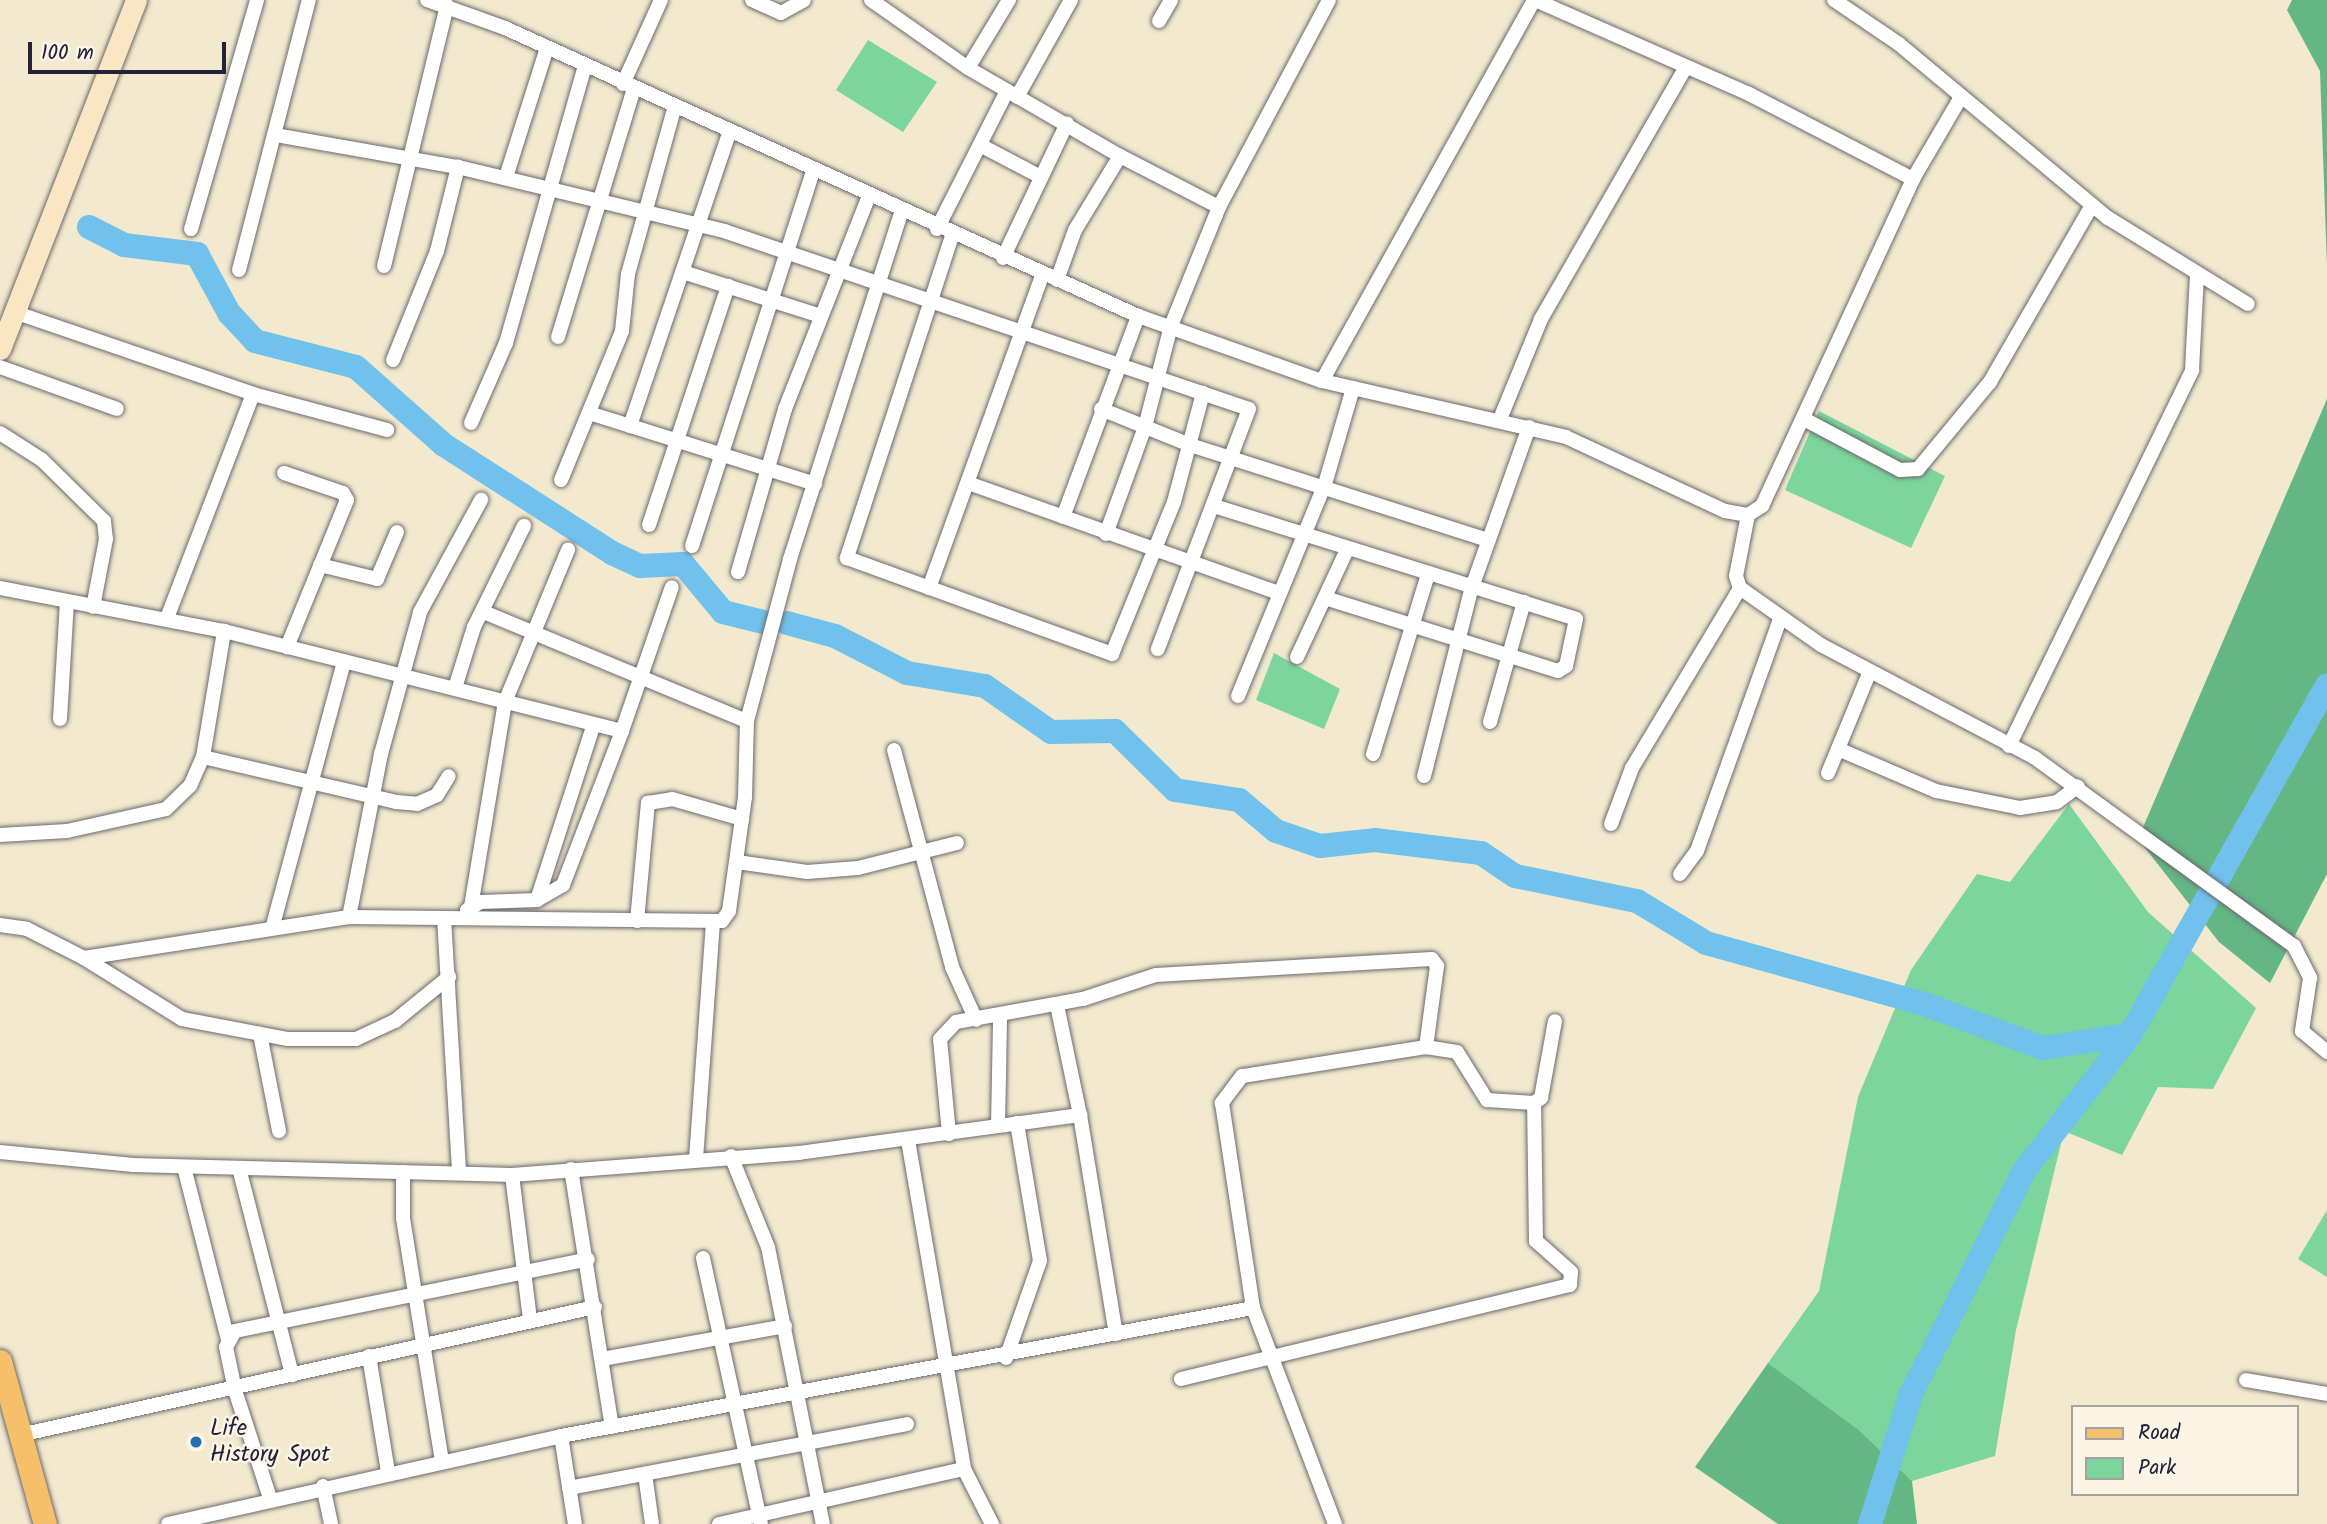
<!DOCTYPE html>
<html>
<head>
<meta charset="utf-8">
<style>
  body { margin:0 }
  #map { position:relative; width:2327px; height:1524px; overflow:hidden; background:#f2e9ce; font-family:Kalam,sans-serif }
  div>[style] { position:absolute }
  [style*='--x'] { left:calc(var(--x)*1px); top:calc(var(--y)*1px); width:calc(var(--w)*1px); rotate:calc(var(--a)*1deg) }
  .green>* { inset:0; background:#7bd59c }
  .forest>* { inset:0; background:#64b684 }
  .river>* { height:24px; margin:-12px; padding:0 12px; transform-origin:12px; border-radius:12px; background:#70c1eb }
  .roads { filter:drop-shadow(0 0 2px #6b686e) drop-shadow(0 0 2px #6b686e) }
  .street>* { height:14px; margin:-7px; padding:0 7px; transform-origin:7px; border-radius:7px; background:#fff }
  .secondary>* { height:21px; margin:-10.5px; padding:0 10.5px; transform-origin:10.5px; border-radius:10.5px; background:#fbe6c4 }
  .primary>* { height:23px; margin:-11.5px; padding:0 11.5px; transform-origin:11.5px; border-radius:11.5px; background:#f6c06b }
  .dots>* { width:19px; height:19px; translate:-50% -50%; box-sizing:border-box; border:4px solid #fcf5e5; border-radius:50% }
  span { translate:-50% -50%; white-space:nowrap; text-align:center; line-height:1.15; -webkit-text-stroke:5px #fcf5e5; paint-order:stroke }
  .poi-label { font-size:23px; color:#22223b }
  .left { translate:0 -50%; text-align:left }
  .legend { position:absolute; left:2071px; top:1405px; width:228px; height:91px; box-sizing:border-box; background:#fcf5e5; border:2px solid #a5a1a1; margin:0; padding:9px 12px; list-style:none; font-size:21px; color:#22223b }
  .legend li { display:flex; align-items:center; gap:14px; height:35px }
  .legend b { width:35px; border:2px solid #a5a1a1 }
  .scale { position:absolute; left:28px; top:42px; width:198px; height:32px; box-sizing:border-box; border:4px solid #22223b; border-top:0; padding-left:9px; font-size:21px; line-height:24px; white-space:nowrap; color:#22223b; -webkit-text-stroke:5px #fcf5e5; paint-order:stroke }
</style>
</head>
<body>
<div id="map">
  <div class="green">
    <div style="clip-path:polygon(868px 40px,937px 82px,903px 132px,836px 90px)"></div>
    <div style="clip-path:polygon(1819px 411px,1945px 476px,1911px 548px,1785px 490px)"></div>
    <div style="clip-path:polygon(1274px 653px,1340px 689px,1324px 729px,1256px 700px)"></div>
    <div style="clip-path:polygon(2069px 804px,2148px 912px,2256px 1008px,2213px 1089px,2158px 1087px,2122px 1155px,2064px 1131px,2016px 1330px,1995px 1456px,1912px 1481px,1859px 1430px,1768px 1363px,1819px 1291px,1858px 1097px,1911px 970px,1977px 874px,2010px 882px)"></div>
    <div style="clip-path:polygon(2327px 1210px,2327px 1277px,2298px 1259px)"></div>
  </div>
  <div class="forest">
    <div style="clip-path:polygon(2292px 0,2327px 0,2327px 267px,2320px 71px,2287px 10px)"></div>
    <div style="clip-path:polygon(2327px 399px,2327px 874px,2270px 983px,2219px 942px,2138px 839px)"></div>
    <div style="clip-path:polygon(1768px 1363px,1859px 1430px,1912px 1481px,1917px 1524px,1778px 1524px,1695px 1467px)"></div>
  </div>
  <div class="river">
    <div style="--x:89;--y:227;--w:39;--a:27"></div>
    <div style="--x:124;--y:245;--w:74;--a:7"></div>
    <div style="--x:197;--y:254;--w:67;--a:61.5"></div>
    <div style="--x:229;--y:313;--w:38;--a:47"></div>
    <div style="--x:255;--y:341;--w:104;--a:14.4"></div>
    <div style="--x:356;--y:367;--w:118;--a:41.6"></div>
    <div style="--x:444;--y:445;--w:200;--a:32.7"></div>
    <div style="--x:612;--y:553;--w:31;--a:25"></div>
    <div style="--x:640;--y:566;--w:43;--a:-2.7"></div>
    <div style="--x:683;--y:564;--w:62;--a:50.2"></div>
    <div style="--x:723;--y:612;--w:45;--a:14"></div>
    <div style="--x:787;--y:623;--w:50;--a:15.2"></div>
    <div style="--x:835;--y:636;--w:81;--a:27.2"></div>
    <div style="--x:907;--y:673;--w:79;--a:9.5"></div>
    <div style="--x:985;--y:686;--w:80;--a:34.9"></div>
    <div style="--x:1051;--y:732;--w:64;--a:-0.9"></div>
    <div style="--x:1115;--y:731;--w:84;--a:44.5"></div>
    <div style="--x:1175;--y:790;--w:65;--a:8.9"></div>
    <div style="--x:1239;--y:800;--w:48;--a:40"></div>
    <div style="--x:1276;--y:831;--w:46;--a:18.8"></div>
    <div style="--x:1320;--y:846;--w:55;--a:-6.2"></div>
    <div style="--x:1375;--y:840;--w:107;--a:7"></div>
    <div style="--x:1481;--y:853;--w:41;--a:34.1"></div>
    <div style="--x:1515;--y:876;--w:125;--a:11.6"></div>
    <div style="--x:1637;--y:901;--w:81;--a:31.3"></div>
    <div style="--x:1706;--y:943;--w:226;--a:15.6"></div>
    <div style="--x:1924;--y:1004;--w:127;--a:20.3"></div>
    <div style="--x:2043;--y:1048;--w:88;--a:-8.5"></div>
    <div style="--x:1870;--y:1524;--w:136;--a:-72.5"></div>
    <div style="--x:1911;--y:1394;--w:250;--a:-63.1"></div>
    <div style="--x:2024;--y:1171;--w:172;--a:-52.1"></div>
    <div style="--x:2130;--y:1035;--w:401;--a:-60.6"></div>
  </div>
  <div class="roads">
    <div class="street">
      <div style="--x:427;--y:0;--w:83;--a:19.7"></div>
      <div style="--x:505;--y:28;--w:695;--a:24.46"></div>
      <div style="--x:1138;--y:316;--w:195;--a:19.5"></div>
      <div style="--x:1322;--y:381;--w:250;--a:12.9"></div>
      <div style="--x:1566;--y:437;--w:175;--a:25"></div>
      <div style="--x:1725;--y:511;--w:23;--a:10"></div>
      <div style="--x:1748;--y:515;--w:17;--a:-33"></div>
      <div style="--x:1762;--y:506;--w:360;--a:-65.2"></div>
      <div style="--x:1913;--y:179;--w:95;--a:-59.7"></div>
      <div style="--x:752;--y:0;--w:32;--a:24"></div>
      <div style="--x:781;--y:13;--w:26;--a:-29"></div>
      <div style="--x:871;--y:0;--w:118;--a:35"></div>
      <div style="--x:1009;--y:0;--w:79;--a:121.1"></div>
      <div style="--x:968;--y:68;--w:176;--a:30.1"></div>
      <div style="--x:1120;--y:156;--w:87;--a:121.3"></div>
      <div style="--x:1075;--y:230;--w:53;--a:109.8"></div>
      <div style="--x:1535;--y:0;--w:234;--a:23.7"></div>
      <div style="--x:1749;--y:94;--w:185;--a:27.4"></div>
      <div style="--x:1834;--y:0;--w:78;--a:34.1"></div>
      <div style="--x:1899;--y:44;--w:272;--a:39.8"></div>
      <div style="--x:2108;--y:218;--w:164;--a:31.6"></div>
      <div style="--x:1159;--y:21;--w:24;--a:-60"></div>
      <div style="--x:623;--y:84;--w:92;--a:-65.7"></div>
      <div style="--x:1017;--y:97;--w:111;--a:-60.9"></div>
      <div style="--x:276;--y:135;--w:185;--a:10"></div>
      <div style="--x:458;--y:167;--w:274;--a:13.5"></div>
      <div style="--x:724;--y:231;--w:554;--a:18.73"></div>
      <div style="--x:1249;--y:409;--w:257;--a:110.8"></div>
      <div style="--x:980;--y:145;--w:69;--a:27.7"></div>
      <div style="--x:1120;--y:156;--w:111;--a:27.3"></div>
      <div style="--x:1219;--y:207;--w:234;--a:-62"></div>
      <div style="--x:506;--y:177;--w:135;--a:-72.4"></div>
      <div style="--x:191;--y:229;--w:238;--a:-73.9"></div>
      <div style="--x:937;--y:229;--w:155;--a:-63.1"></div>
      <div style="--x:952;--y:236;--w:339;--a:108.1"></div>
      <div style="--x:847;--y:558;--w:282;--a:19.9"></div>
      <div style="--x:1112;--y:654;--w:164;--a:-67.8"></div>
      <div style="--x:1174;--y:502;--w:113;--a:-75.1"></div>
      <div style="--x:1003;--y:258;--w:149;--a:-64.6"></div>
      <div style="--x:384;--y:266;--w:268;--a:-76.4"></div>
      <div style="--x:239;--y:270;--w:279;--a:-75.5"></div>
      <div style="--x:686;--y:273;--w:139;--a:17.7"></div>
      <div style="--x:14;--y:312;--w:253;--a:18.9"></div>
      <div style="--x:253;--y:394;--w:139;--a:15"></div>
      <div style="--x:558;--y:337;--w:259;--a:-73"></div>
      <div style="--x:393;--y:360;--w:118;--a:-68"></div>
      <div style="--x:437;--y:251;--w:87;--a:-76"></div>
      <div style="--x:0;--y:367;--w:124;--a:19.7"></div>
      <div style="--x:1322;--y:381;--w:436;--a:-60.9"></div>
      <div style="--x:1101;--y:409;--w:96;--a:22"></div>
      <div style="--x:1190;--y:445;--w:313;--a:17.7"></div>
      <div style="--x:589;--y:413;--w:237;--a:17.4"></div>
      <div style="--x:1500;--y:419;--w:108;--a:-67.7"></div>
      <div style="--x:1541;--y:319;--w:287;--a:-60.1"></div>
      <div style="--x:1804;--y:419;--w:109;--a:28"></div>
      <div style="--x:1900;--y:470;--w:18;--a:-3"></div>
      <div style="--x:1918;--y:469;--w:113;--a:-50.4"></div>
      <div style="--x:1990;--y:382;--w:204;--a:-60"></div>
      <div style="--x:471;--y:423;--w:87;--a:-66.4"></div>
      <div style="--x:506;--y:343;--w:288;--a:-74.1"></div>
      <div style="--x:630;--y:426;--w:308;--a:-71.3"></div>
      <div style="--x:0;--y:433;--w:50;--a:32.7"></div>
      <div style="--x:42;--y:460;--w:87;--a:44.5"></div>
      <div style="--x:104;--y:521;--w:18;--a:84"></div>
      <div style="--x:106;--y:539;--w:69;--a:100.8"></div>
      <div style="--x:284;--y:473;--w:62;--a:18.7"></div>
      <div style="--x:343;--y:493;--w:8;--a:60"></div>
      <div style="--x:347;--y:500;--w:159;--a:112.2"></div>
      <div style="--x:561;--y:480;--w:161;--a:-67.7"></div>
      <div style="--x:622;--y:331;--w:57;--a:-84"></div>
      <div style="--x:628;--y:274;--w:171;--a:-74.4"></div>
      <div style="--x:968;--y:483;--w:330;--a:19.5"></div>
      <div style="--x:1214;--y:506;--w:379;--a:17.3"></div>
      <div style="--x:1576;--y:619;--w:48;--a:102"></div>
      <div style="--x:1566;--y:666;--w:9;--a:148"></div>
      <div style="--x:1558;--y:671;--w:244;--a:-162.6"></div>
      <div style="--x:1748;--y:515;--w:62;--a:101.1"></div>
      <div style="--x:1736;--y:576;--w:13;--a:72"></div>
      <div style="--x:1740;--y:588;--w:99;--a:35.1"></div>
      <div style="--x:1821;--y:645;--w:242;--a:27.8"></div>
      <div style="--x:2035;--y:758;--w:320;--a:36"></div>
      <div style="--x:2294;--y:946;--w:36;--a:63"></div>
      <div style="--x:2310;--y:978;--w:54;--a:98.6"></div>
      <div style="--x:2302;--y:1031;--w:33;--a:40"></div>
      <div style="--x:1063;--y:517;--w:215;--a:-69.5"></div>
      <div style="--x:649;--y:525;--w:252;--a:-71.7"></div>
      <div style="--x:1106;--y:534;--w:114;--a:-70"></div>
      <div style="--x:1145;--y:427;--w:104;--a:-75.6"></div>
      <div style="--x:1171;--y:326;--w:128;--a:-68"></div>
      <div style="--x:692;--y:546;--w:393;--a:-72.1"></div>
      <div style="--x:320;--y:565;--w:59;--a:13.8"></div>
      <div style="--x:377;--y:579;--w:51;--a:-66.9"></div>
      <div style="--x:738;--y:572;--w:170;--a:-73.9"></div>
      <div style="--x:785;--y:409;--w:227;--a:-68.5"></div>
      <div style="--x:0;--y:588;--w:228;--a:10.9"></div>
      <div style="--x:224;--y:631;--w:410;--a:14.1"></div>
      <div style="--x:622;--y:731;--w:152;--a:-70.9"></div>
      <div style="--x:929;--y:588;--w:333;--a:-70.1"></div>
      <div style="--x:486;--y:613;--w:282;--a:22.5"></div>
      <div style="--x:167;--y:618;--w:240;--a:-69"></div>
      <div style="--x:1297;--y:657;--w:118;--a:-65"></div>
      <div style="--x:455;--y:688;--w:64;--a:-72.7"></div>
      <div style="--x:474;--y:627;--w:113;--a:-63.7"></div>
      <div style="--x:1238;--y:696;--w:229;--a:-67.7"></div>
      <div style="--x:1325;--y:484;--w:100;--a:-73.7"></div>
      <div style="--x:60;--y:719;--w:117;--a:-86.6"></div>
      <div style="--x:1490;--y:722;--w:125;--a:-74.2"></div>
      <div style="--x:2009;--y:746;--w:418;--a:-64"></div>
      <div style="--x:2192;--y:370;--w:96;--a:-87"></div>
      <div style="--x:1838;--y:749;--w:107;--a:23.2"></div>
      <div style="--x:1936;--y:791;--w:86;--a:11.4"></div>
      <div style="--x:2020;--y:808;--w:37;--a:-9"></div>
      <div style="--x:2057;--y:802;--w:26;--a:-37"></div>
      <div style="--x:894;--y:750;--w:225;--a:75"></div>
      <div style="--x:952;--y:967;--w:58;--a:65.6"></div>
      <div style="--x:1373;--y:754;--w:185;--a:-73"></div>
      <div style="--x:203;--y:757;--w:198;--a:13.1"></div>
      <div style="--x:396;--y:802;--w:21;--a:5"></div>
      <div style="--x:417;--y:804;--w:22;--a:-24"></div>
      <div style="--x:437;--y:795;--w:22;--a:-58"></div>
      <div style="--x:1828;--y:773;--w:110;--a:-67.6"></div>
      <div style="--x:1424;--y:776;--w:192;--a:-75.8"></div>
      <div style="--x:1471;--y:590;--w:173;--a:-70.4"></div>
      <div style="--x:1611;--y:824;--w:60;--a:-69.4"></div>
      <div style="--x:1632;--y:768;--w:210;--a:-59"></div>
      <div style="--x:0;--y:835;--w:67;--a:-3.4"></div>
      <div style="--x:67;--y:831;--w:101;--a:-12.5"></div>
      <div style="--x:166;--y:809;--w:33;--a:-44"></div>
      <div style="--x:190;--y:786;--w:32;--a:-66"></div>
      <div style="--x:203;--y:757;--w:128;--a:-80.5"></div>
      <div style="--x:737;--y:862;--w:71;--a:8.1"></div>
      <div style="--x:807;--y:872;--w:51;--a:-4.5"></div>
      <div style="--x:858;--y:868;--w:102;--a:-14.2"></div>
      <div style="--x:1680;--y:874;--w:29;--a:-54"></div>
      <div style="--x:1697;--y:851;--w:246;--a:-70.3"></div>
      <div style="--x:537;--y:900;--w:182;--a:-72.1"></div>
      <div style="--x:471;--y:907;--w:208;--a:-80.6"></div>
      <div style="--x:505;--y:702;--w:165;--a:-67.5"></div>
      <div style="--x:467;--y:910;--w:16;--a:-30"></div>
      <div style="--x:481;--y:902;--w:56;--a:-2"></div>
      <div style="--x:537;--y:900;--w:30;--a:-30"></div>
      <div style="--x:563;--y:885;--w:165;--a:-69"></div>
      <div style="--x:349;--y:917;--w:166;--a:-78.9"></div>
      <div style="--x:381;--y:754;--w:147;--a:-74.6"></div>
      <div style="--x:420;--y:612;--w:128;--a:-61.4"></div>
      <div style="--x:444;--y:918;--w:254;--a:86.6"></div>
      <div style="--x:637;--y:921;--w:119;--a:-84.7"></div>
      <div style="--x:648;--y:803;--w:24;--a:-9"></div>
      <div style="--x:672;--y:799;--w:73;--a:15.9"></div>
      <div style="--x:0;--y:925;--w:27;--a:8"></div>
      <div style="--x:27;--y:929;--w:64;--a:27"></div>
      <div style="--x:84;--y:958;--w:268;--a:-8.8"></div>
      <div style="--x:349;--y:917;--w:373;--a:0.6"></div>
      <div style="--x:722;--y:921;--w:12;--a:-55"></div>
      <div style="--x:729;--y:911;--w:115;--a:-82"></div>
      <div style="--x:745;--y:797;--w:76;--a:-88.5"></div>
      <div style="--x:747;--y:721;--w:168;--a:-75.1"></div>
      <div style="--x:790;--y:559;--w:363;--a:-72.2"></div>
      <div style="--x:273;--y:925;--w:273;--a:-74.9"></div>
      <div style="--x:84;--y:958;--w:115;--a:31.9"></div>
      <div style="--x:182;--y:1019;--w:108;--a:10.7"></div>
      <div style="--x:288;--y:1039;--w:68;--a:0"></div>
      <div style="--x:356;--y:1039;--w:43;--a:-24.8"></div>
      <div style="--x:395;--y:1021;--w:70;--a:-39.2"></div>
      <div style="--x:1057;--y:1005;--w:112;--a:78.2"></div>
      <div style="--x:260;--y:1034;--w:99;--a:78.9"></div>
      <div style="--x:1426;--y:1047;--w:31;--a:9"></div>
      <div style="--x:1457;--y:1052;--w:57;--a:58"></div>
      <div style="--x:1487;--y:1100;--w:47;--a:3.7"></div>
      <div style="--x:1534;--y:1103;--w:9;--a:-36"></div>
      <div style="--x:1541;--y:1098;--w:78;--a:-79.7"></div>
      <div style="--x:998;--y:1126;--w:109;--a:-88.9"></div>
      <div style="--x:949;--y:1134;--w:95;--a:-95.4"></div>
      <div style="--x:940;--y:1039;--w:23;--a:-47"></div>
      <div style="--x:956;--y:1022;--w:129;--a:-10.3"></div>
      <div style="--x:1083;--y:999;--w:77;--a:-18.2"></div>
      <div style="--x:1156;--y:975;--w:276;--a:-3.3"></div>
      <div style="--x:1432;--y:959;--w:9;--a:54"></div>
      <div style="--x:1437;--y:966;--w:82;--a:97.7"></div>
      <div style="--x:1426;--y:1047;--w:186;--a:171"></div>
      <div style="--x:1242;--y:1076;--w:34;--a:127"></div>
      <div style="--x:1222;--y:1103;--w:207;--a:81.4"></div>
      <div style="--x:1253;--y:1308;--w:231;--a:69.2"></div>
      <div style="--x:908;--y:1140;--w:334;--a:80.3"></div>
      <div style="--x:964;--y:1469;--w:62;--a:63"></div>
      <div style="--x:0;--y:1152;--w:134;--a:5.6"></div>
      <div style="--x:133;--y:1165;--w:379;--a:1.5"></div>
      <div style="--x:512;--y:1175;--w:288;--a:-4.4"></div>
      <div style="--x:799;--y:1153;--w:284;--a:-7.7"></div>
      <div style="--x:1080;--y:1115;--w:222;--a:80.7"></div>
      <div style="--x:731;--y:1156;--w:98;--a:67.9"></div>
      <div style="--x:768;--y:1247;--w:282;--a:78.8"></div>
      <div style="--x:696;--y:1159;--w:238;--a:-85.9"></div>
      <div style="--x:184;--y:1167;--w:178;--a:75.7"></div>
      <div style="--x:239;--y:1168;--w:214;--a:75.6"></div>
      <div style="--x:571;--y:1169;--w:261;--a:81"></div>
      <div style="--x:403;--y:1172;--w:46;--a:90"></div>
      <div style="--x:403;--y:1218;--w:246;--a:80.9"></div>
      <div style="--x:512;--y:1175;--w:146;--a:82.9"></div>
      <div style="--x:703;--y:1258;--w:272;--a:77.7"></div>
      <div style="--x:369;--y:1356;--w:118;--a:80.7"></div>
      <div style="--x:1006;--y:1358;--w:103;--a:-70.7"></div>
      <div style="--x:1040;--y:1261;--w:140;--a:-99.5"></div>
      <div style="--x:602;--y:1359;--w:186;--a:-10.2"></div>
      <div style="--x:1181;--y:1379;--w:400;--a:-13.6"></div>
      <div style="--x:1570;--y:1285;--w:13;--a:-86"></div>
      <div style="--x:1571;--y:1272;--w:47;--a:-138.5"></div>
      <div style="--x:1536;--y:1241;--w:138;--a:-90.8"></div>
      <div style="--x:2246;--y:1380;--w:82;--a:9.8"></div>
      <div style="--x:20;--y:1435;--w:589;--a:-12.55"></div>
      <div style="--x:561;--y:1436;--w:89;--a:81"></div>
      <div style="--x:645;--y:1474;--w:50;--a:82"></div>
      <div style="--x:323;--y:1486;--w:39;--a:78"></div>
      <div style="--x:569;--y:1488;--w:344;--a:-10.7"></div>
      <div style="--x:270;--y:1498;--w:114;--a:-108"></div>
      <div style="--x:235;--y:1390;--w:44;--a:-101.8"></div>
      <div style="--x:226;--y:1347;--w:18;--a:-61"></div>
      <div style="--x:235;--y:1331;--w:360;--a:-11.5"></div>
      <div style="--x:168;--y:1524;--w:403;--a:-12.6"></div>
      <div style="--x:561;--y:1436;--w:704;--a:-10.48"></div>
      <div style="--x:719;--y:1524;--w:251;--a:-12.7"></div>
    </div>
    <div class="secondary">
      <div style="--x:0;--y:349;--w:375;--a:-68.7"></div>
    </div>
    <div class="primary">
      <div style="--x:0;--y:1361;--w:169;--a:74.6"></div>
    </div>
  </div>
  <div class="dots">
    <div style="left:196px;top:1442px;background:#1f6fb2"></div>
  </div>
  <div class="poi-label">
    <span class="left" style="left:210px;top:1442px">Life<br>History Spot</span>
  </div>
  <ul class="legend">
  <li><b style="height:9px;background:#f6c06b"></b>Road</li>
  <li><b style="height:19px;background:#7bd59c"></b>Park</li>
  </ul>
  <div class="scale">100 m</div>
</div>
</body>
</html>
